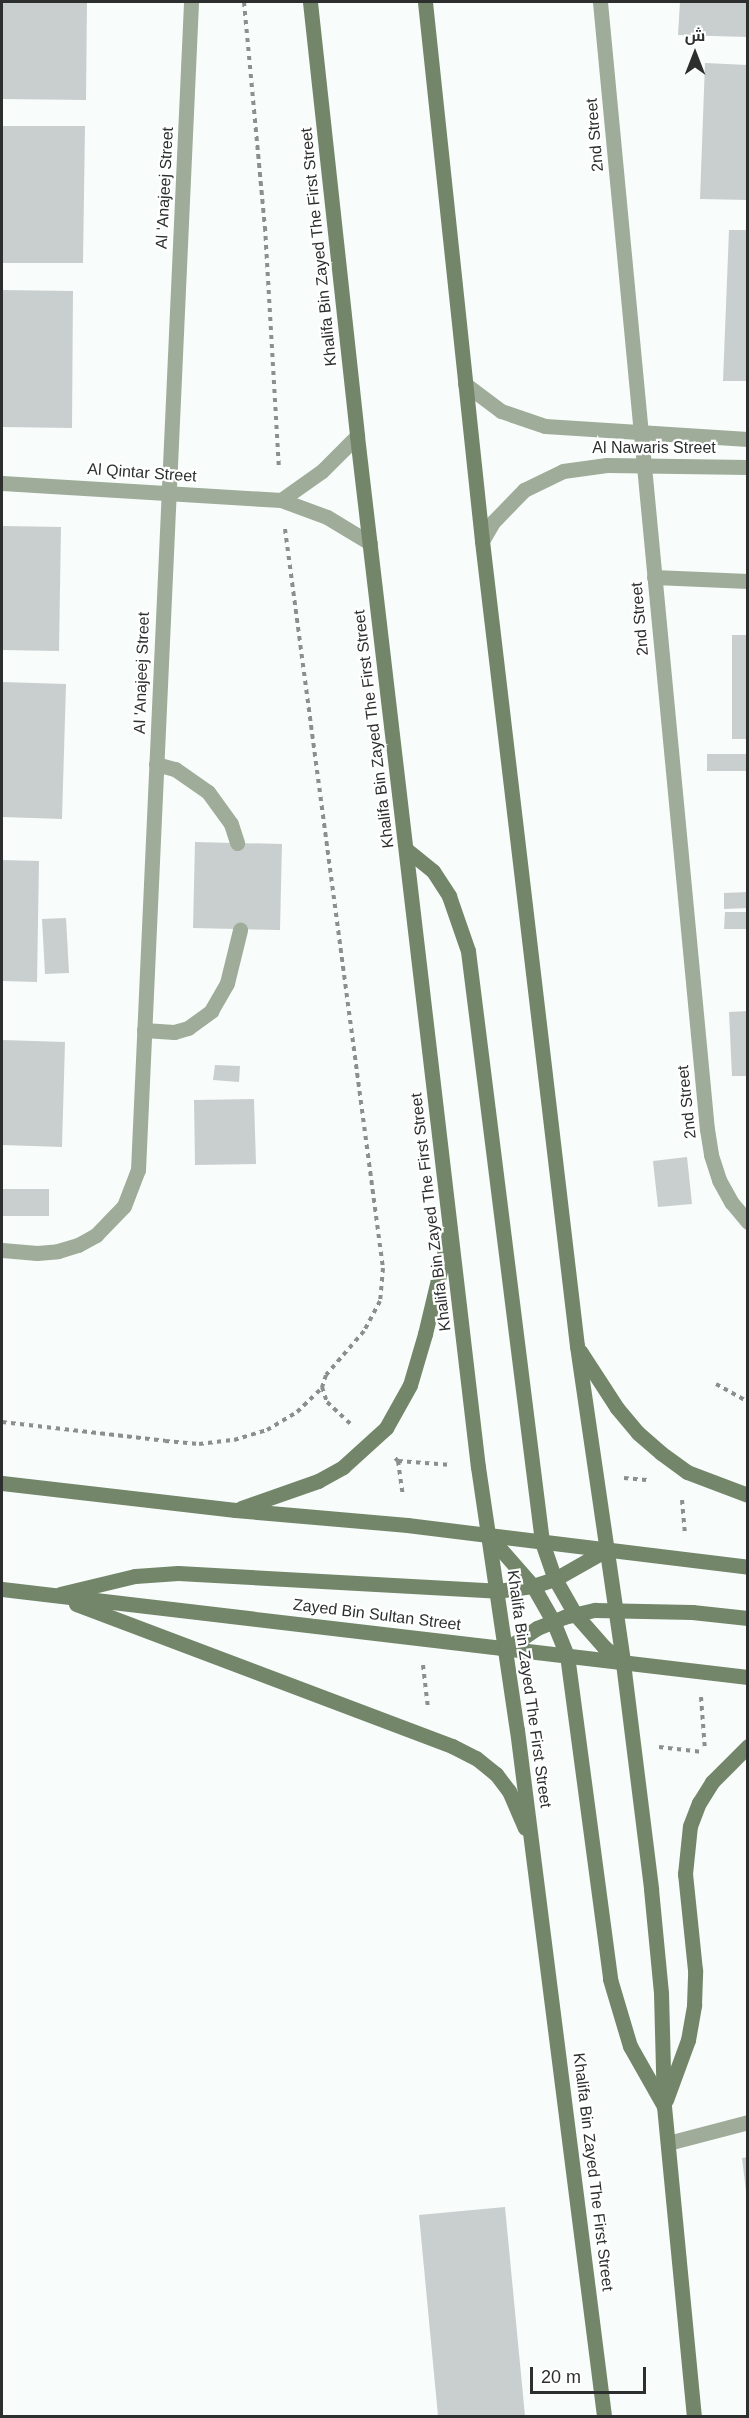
<!DOCTYPE html>
<html>
<head>
<meta charset="utf-8">
<style>
  body { margin:0 }
  #map { position:relative; width:749px; height:2418px; overflow:hidden; background:#f8fdfb; font-family:Arial,Cairo,sans-serif }
  div>[style] { position:absolute }
  [style*='--x'] { left:calc(var(--x)*1px); top:calc(var(--y)*1px); width:calc(var(--w)*1px); rotate:calc(var(--a)*1deg) }
  .building>* { inset:0; background:#c9cfcf }
  .path>* { height:4px; margin-top:-2px; transform-origin:0; background:repeating-linear-gradient(90deg,#8b8f8d 0 4.5px,transparent 0 9px) }
  .service>* { height:15px; margin:-7.5px; padding:0 7.5px; transform-origin:7.5px; border-radius:7.5px; background:#9fac99 }
  .minor>* { height:15px; margin:-7.5px; padding:0 7.5px; transform-origin:7.5px; border-radius:7.5px; background:#9fac99 }
  .secondary>* { height:15px; margin:-7.5px; padding:0 7.5px; transform-origin:7.5px; border-radius:7.5px; background:#73866a }
  span { translate:-50% -50%; white-space:nowrap; text-align:center; line-height:1.15; -webkit-text-stroke:4.5px #fff; paint-order:stroke }
  .street-label { font-size:16px; color:#2d2f2e }
  .frame { position:absolute; inset:0; border:3px solid #2d2f2e; pointer-events:none }
  .north { position:absolute; left:665px; top:24px; width:60px; height:60px; -webkit-text-stroke:4px #fff; paint-order:stroke; rotate:0deg; font-size:16px; font-weight:700; line-height:24px; text-align:center; color:#2d2f2e }
  .north::after { content:''; display:block; margin:auto; width:21px; height:27px; background:#2d2f2e; clip-path:polygon(50% 0,100% 100%,50% 72%,0 100%) }
  .scale { position:absolute; left:530px; top:2367px; width:116px; height:27px; box-sizing:border-box; border:3px solid #2d2f2e; border-top:0; padding-left:8px; font-size:18px; line-height:21px; white-space:nowrap; color:#2d2f2e; -webkit-text-stroke:4px #fff; paint-order:stroke }
</style>
</head>
<body>
<div id="map">
  <div class="building">
    <div style="clip-path:polygon(2px 2px,87px 2px,86px 100px,2px 99px)"></div>
    <div style="clip-path:polygon(680px 2px,748px 2px,748px 37px,678px 35px)"></div>
    <div style="clip-path:polygon(705px 63px,748px 65px,748px 200px,700px 199px)"></div>
    <div style="clip-path:polygon(2px 126px,85px 126px,83px 263px,2px 263px)"></div>
    <div style="clip-path:polygon(729px 230px,748px 230px,748px 381px,723px 381px)"></div>
    <div style="clip-path:polygon(2px 290px,73px 291px,72px 428px,2px 427px)"></div>
    <div style="clip-path:polygon(2px 526px,61px 527px,59px 651px,2px 650px)"></div>
    <div style="clip-path:polygon(732px 635px,748px 635px,748px 739px,732px 739px)"></div>
    <div style="clip-path:polygon(2px 682px,66px 684px,62px 819px,2px 817px)"></div>
    <div style="clip-path:polygon(707px 754px,748px 754px,748px 771px,707px 771px)"></div>
    <div style="clip-path:polygon(195px 842px,282px 844px,280px 930px,193px 928px)"></div>
    <div style="clip-path:polygon(2px 860px,39px 861px,37px 982px,2px 981px)"></div>
    <div style="clip-path:polygon(748px 892px,748px 908px,724px 909px,724px 893px)"></div>
    <div style="clip-path:polygon(725px 912px,748px 912px,748px 929px,724px 929px)"></div>
    <div style="clip-path:polygon(66px 918px,69px 973px,45px 974px,42px 919px)"></div>
    <div style="clip-path:polygon(748px 1011px,748px 1076px,732px 1076px,729px 1012px)"></div>
    <div style="clip-path:polygon(2px 1040px,65px 1042px,62px 1147px,2px 1145px)"></div>
    <div style="clip-path:polygon(215px 1065px,240px 1066px,239px 1082px,213px 1080px)"></div>
    <div style="clip-path:polygon(254px 1099px,256px 1164px,195px 1165px,194px 1100px)"></div>
    <div style="clip-path:polygon(687px 1157px,692px 1204px,658px 1207px,653px 1161px)"></div>
    <div style="clip-path:polygon(2px 1189px,49px 1189px,49px 1216px,2px 1216px)"></div>
    <div style="clip-path:polygon(748px 2157px,748px 2191px,746px 2191px,742px 2158px)"></div>
    <div style="clip-path:polygon(505px 2207px,525px 2416px,438px 2416px,419px 2215px)"></div>
  </div>
  <div class="path">
    <div style="--x:244;--y:2;--w:226;--a:84.7"></div>
    <div style="--x:265;--y:227;--w:241;--a:86.7"></div>
    <div style="--x:285;--y:529;--w:745;--a:82.45"></div>
    <div style="--x:383;--y:1268;--w:33;--a:95"></div>
    <div style="--x:380;--y:1301;--w:34;--a:118"></div>
    <div style="--x:364;--y:1331;--w:58;--a:130.8"></div>
    <div style="--x:326;--y:1375;--w:13;--a:108"></div>
    <div style="--x:322;--y:1387;--w:16;--a:72"></div>
    <div style="--x:327;--y:1402;--w:33;--a:43"></div>
    <div style="--x:716;--y:1384;--w:37;--a:29"></div>
    <div style="--x:2;--y:1422;--w:164;--a:6.6"></div>
    <div style="--x:165;--y:1441;--w:34;--a:5"></div>
    <div style="--x:199;--y:1444;--w:35;--a:-7"></div>
    <div style="--x:234;--y:1440;--w:34;--a:-17"></div>
    <div style="--x:267;--y:1430;--w:35;--a:-31"></div>
    <div style="--x:297;--y:1412;--w:35;--a:-44"></div>
    <div style="--x:395;--y:1458;--w:4;--a:45"></div>
    <div style="--x:398;--y:1461;--w:35;--a:82"></div>
    <div style="--x:398;--y:1461;--w:54;--a:4.2"></div>
    <div style="--x:624;--y:1478;--w:25;--a:5"></div>
    <div style="--x:682;--y:1500;--w:32;--a:85"></div>
    <div style="--x:423;--y:1665;--w:43;--a:83.4"></div>
    <div style="--x:701;--y:1697;--w:53;--a:85.7"></div>
    <div style="--x:659;--y:1747;--w:44;--a:6.5"></div>
  </div>
  <div class="service">
    <div style="--x:156;--y:764;--w:20;--a:15"></div>
    <div style="--x:175;--y:769;--w:40;--a:34.9"></div>
    <div style="--x:208;--y:792;--w:39;--a:54"></div>
    <div style="--x:231;--y:824;--w:20;--a:72"></div>
    <div style="--x:144;--y:1030;--w:30;--a:4"></div>
    <div style="--x:174;--y:1032;--w:15;--a:-16"></div>
    <div style="--x:188;--y:1028;--w:29;--a:-36"></div>
    <div style="--x:211;--y:1011;--w:32;--a:-60"></div>
    <div style="--x:227;--y:983;--w:55;--a:-76.2"></div>
  </div>
  <div class="minor">
    <div style="--x:600;--y:2;--w:1132;--a:84.58"></div>
    <div style="--x:707;--y:1129;--w:26;--a:81"></div>
    <div style="--x:711;--y:1155;--w:26;--a:72"></div>
    <div style="--x:719;--y:1180;--w:26;--a:61"></div>
    <div style="--x:732;--y:1203;--w:25;--a:50"></div>
    <div style="--x:465;--y:384;--w:45;--a:36.9"></div>
    <div style="--x:501;--y:411;--w:46;--a:18.8"></div>
    <div style="--x:545;--y:426;--w:203;--a:3.7"></div>
    <div style="--x:2;--y:483;--w:280;--a:3.5"></div>
    <div style="--x:281;--y:500;--w:49;--a:20.3"></div>
    <div style="--x:327;--y:517;--w:50;--a:31.2"></div>
    <div style="--x:281;--y:500;--w:50;--a:-35.3"></div>
    <div style="--x:322;--y:471;--w:49;--a:-45"></div>
    <div style="--x:482;--y:541;--w:22;--a:-60"></div>
    <div style="--x:493;--y:522;--w:45;--a:-45.9"></div>
    <div style="--x:524;--y:490;--w:43;--a:-26"></div>
    <div style="--x:563;--y:471;--w:44;--a:-7.8"></div>
    <div style="--x:607;--y:465;--w:141;--a:0.8"></div>
    <div style="--x:654;--y:577;--w:94;--a:2.4"></div>
    <div style="--x:2;--y:1250;--w:35;--a:5"></div>
    <div style="--x:37;--y:1253;--w:21;--a:-5"></div>
    <div style="--x:58;--y:1251;--w:21;--a:-17"></div>
    <div style="--x:78;--y:1245;--w:21;--a:-29"></div>
    <div style="--x:96;--y:1235;--w:40;--a:-46"></div>
    <div style="--x:124;--y:1206;--w:39;--a:-69"></div>
    <div style="--x:138;--y:1170;--w:1169;--a:-87.4"></div>
    <div style="--x:668;--y:2143;--w:83;--a:-14.7"></div>
  </div>
  <div class="secondary">
    <div style="--x:310;--y:2;--w:437;--a:83.8"></div>
    <div style="--x:357;--y:436;--w:1038;--a:83.31"></div>
    <div style="--x:478;--y:1467;--w:266;--a:81.6"></div>
    <div style="--x:517;--y:1730;--w:691;--a:82.77"></div>
    <div style="--x:425;--y:2;--w:542;--a:83.96"></div>
    <div style="--x:482;--y:541;--w:811;--a:83.27"></div>
    <div style="--x:577;--y:1346;--w:320;--a:81.7"></div>
    <div style="--x:623;--y:1663;--w:228;--a:82.9"></div>
    <div style="--x:651;--y:1889;--w:104;--a:84.5"></div>
    <div style="--x:661;--y:1993;--w:113;--a:88.5"></div>
    <div style="--x:664;--y:2106;--w:311;--a:84.5"></div>
    <div style="--x:407;--y:850;--w:33;--a:39"></div>
    <div style="--x:433;--y:871;--w:30;--a:57"></div>
    <div style="--x:449;--y:896;--w:58;--a:70.9"></div>
    <div style="--x:468;--y:951;--w:596;--a:82.86"></div>
    <div style="--x:542;--y:1542;--w:39;--a:71"></div>
    <div style="--x:555;--y:1579;--w:40;--a:60.3"></div>
    <div style="--x:575;--y:1614;--w:44;--a:48.7"></div>
    <div style="--x:604;--y:1647;--w:25;--a:40"></div>
    <div style="--x:580;--y:1351;--w:68;--a:57"></div>
    <div style="--x:617;--y:1408;--w:33;--a:50"></div>
    <div style="--x:638;--y:1433;--w:30;--a:41"></div>
    <div style="--x:661;--y:1453;--w:32;--a:36"></div>
    <div style="--x:687;--y:1472;--w:65;--a:20.7"></div>
    <div style="--x:2;--y:1483;--w:235;--a:6.6"></div>
    <div style="--x:235;--y:1510;--w:173;--a:5"></div>
    <div style="--x:407;--y:1525;--w:344;--a:7"></div>
    <div style="--x:241;--y:1508;--w:82;--a:-19.3"></div>
    <div style="--x:318;--y:1481;--w:29;--a:-29"></div>
    <div style="--x:343;--y:1467;--w:58;--a:-42.2"></div>
    <div style="--x:386;--y:1428;--w:49;--a:-60.8"></div>
    <div style="--x:410;--y:1385;--w:53;--a:-73.6"></div>
    <div style="--x:425;--y:1334;--w:104;--a:-76.6"></div>
    <div style="--x:489;--y:1536;--w:67;--a:48.7"></div>
    <div style="--x:533;--y:1586;--w:40;--a:60.3"></div>
    <div style="--x:553;--y:1621;--w:37;--a:68"></div>
    <div style="--x:567;--y:1655;--w:327;--a:82.4"></div>
    <div style="--x:610;--y:1979;--w:70;--a:73.4"></div>
    <div style="--x:630;--y:2046;--w:69;--a:60.5"></div>
    <div style="--x:2;--y:1589;--w:751;--a:6.73"></div>
    <div style="--x:60;--y:1594;--w:77;--a:-13.5"></div>
    <div style="--x:135;--y:1576;--w:43;--a:-4"></div>
    <div style="--x:178;--y:1573;--w:320;--a:3.2"></div>
    <div style="--x:497;--y:1591;--w:36;--a:-8"></div>
    <div style="--x:533;--y:1586;--w:23;--a:-18"></div>
    <div style="--x:555;--y:1579;--w:59;--a:-29.6"></div>
    <div style="--x:76;--y:1604;--w:402;--a:20.7"></div>
    <div style="--x:452;--y:1746;--w:27;--a:27"></div>
    <div style="--x:476;--y:1758;--w:26;--a:39"></div>
    <div style="--x:496;--y:1774;--w:21;--a:53"></div>
    <div style="--x:509;--y:1791;--w:40;--a:66.6"></div>
    <div style="--x:506;--y:1649;--w:37;--a:-34"></div>
    <div style="--x:537;--y:1628;--w:29;--a:-22"></div>
    <div style="--x:564;--y:1617;--w:32;--a:-13"></div>
    <div style="--x:595;--y:1610;--w:97;--a:1.2"></div>
    <div style="--x:692;--y:1612;--w:56;--a:6.1"></div>
    <div style="--x:666;--y:2100;--w:64;--a:-69.9"></div>
    <div style="--x:688;--y:2040;--w:36;--a:-80"></div>
    <div style="--x:694;--y:2005;--w:35;--a:-88"></div>
    <div style="--x:695;--y:1970;--w:97;--a:-95.9"></div>
    <div style="--x:685;--y:1874;--w:48;--a:-84.1"></div>
    <div style="--x:690;--y:1826;--w:25;--a:-69"></div>
    <div style="--x:699;--y:1803;--w:25;--a:-58"></div>
    <div style="--x:712;--y:1782;--w:51;--a:-45"></div>
  </div>
  <div class="street-label">
    <span style="left:595px;top:135px;rotate:-95deg">2nd Street</span>
    <span style="left:165px;top:188px;rotate:-87deg">Al 'Anajeej Street</span>
    <span style="left:319px;top:247px;rotate:-96deg">Khalifa Bin Zayed The First Street</span>
    <span style="left:654px;top:448px">Al Nawaris Street</span>
    <span style="left:142px;top:473px;rotate:4deg">Al Qintar Street</span>
    <span style="left:640px;top:619px;rotate:-95deg">2nd Street</span>
    <span style="left:142px;top:673px;rotate:-88deg">Al 'Anajeej Street</span>
    <span style="left:374px;top:729px;rotate:-97deg">Khalifa Bin Zayed The First Street</span>
    <span style="left:687px;top:1102px;rotate:-96deg">2nd Street</span>
    <span style="left:431px;top:1212px;rotate:-97deg">Khalifa Bin Zayed The First Street</span>
    <span style="left:377px;top:1615px;rotate:7deg">Zayed Bin Sultan Street</span>
    <span style="left:529px;top:1689px;rotate:82deg">Khalifa Bin Zayed The First Street</span>
    <span style="left:593px;top:2172px;rotate:83deg">Khalifa Bin Zayed The First Street</span>
  </div>
  <div class="frame"></div>
  <div class="north">ش</div>
  <div class="scale">20 m</div>
</div>
</body>
</html>
